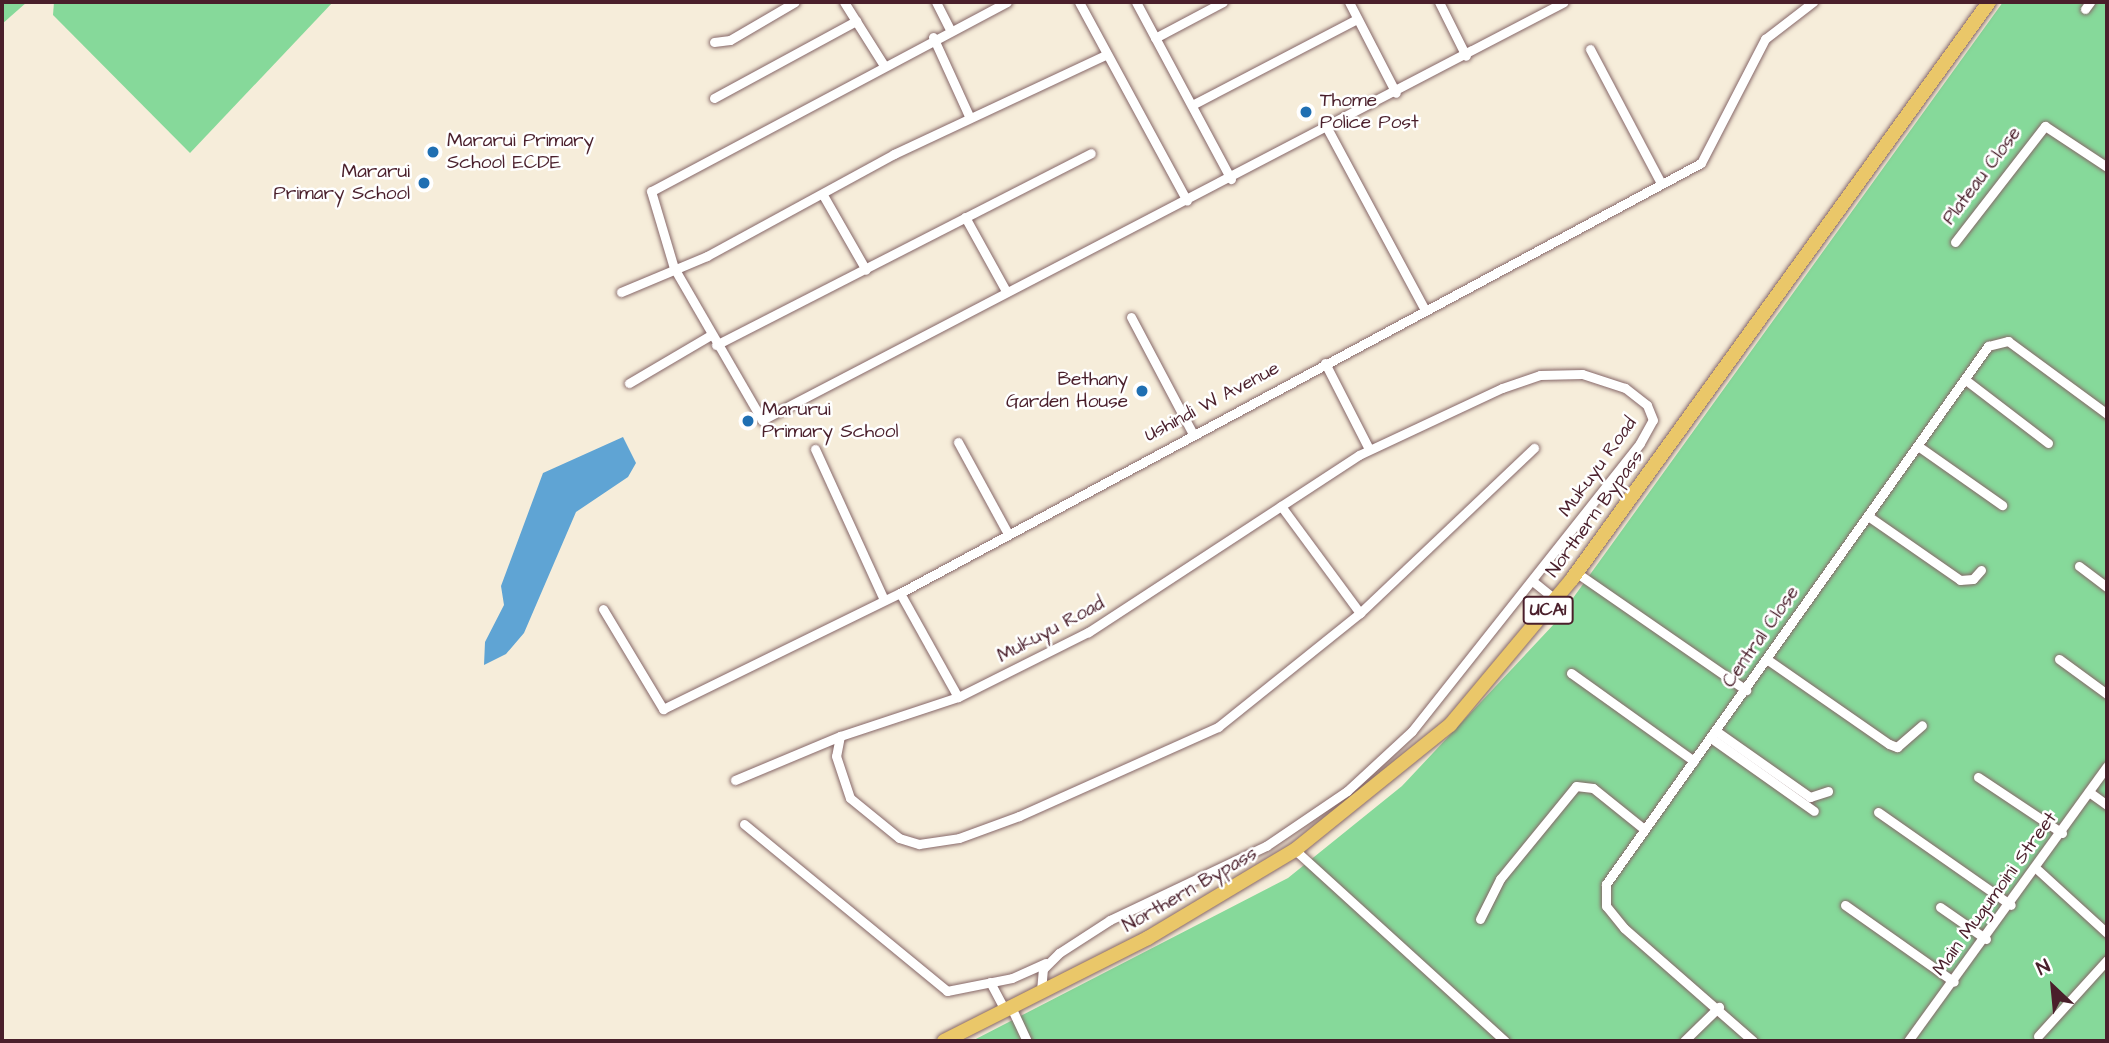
<!DOCTYPE html>
<html>
<head>
<meta charset="utf-8">
<style>
  body { margin:0 }
  #map { position:relative; width:2109px; height:1043px; overflow:hidden; background:#f6edda; font-family:"Architects Daughter",sans-serif }
  div>[style] { position:absolute }
  [style*='--x'] { left:calc(var(--x)*1px); top:calc(var(--y)*1px); width:calc(var(--w)*1px); rotate:calc(var(--a)*1deg) }
  .green>* { inset:0; background:#86d99a }
  .water>* { inset:0; background:#5fa4d4 }
  .roads { filter:drop-shadow(0 0 2px #866768) drop-shadow(0 0 2px #866768) }
  .minor>* { height:9px; margin:-4.5px; padding:0 4.5px; transform-origin:4.5px; border-radius:4.5px; background:#fff }
  .primary>* { height:14px; margin:-7px; padding:0 7px; transform-origin:7px; border-radius:7px; background:#eac769 }
  .dots>* { width:19px; height:19px; translate:-50% -50%; box-sizing:border-box; border:4px solid #fff; border-radius:50% }
  span { translate:-50% -50%; white-space:nowrap; text-align:center; line-height:1.15; -webkit-text-stroke:5px #fff; paint-order:stroke }
  .shield-label span { padding:2px 5px; background:#fff; border:2px solid; border-radius:5px; -webkit-text-stroke-width:0 }
  .shield-label { font-size:18px; color:#4a1f2b; font-weight:700 }
  .poi-label { font-size:19px; color:#4a1f2b }
  .left { translate:0 -50%; text-align:left }
  .right { translate:-100% -50%; text-align:right }
  .street-label { font-size:19px; color:#4a1f2b }
  .frame { position:absolute; inset:0; border:4px solid #4a1f2b; pointer-events:none }
  .north { position:absolute; left:2018px; top:952px; width:70px; height:70px; -webkit-text-stroke:5px #fff; paint-order:stroke; rotate:334deg; font-size:19px; font-weight:700; line-height:28px; text-align:center; color:#4a1f2b }
  .north::after { content:''; display:block; margin:auto; width:24px; height:32px; background:#4a1f2b; clip-path:polygon(50% 0,100% 100%,50% 72%,0 100%) }
</style>
</head>
<body>
<div id="map">
  <div class="green">
    <div style="clip-path:polygon(2px 2px,27px 2px,2px 24px)"></div>
    <div style="clip-path:polygon(54px 2px,333px 2px,190px 153px,53px 15px)"></div>
    <div style="clip-path:polygon(2003px 2px,2107px 2px,2107px 1041px,972px 1041px,1288px 878px,1402px 786px,1555px 623px)"></div>
  </div>
  <div class="water">
    <div style="clip-path:polygon(623px 437px,636px 463px,628px 477px,576px 512px,524px 633px,506px 654px,484px 665px,485px 642px,504px 605px,501px 586px,543px 473px)"></div>
  </div>
  <div class="roads">
    <div class="minor">
      <div style="--x:844;--y:2;--w:73;--a:57.8"></div>
      <div style="--x:936;--y:2;--w:29;--a:63"></div>
      <div style="--x:1007;--y:2;--w:403;--a:152"></div>
      <div style="--x:651;--y:191;--w:80;--a:73.4"></div>
      <div style="--x:674;--y:268;--w:176;--a:59.9"></div>
      <div style="--x:762;--y:420;--w:904;--a:-27.53"></div>
      <div style="--x:1079;--y:2;--w:226;--a:61.5"></div>
      <div style="--x:1136;--y:2;--w:201;--a:61.8"></div>
      <div style="--x:1349;--y:2;--w:102;--a:62.7"></div>
      <div style="--x:1439;--y:2;--w:60;--a:63.4"></div>
      <div style="--x:2085;--y:9;--w:9;--a:-54"></div>
      <div style="--x:933;--y:37;--w:87;--a:65.5"></div>
      <div style="--x:1155;--y:38;--w:77;--a:-27.9"></div>
      <div style="--x:714;--y:42;--w:16;--a:-7"></div>
      <div style="--x:730;--y:40;--w:75;--a:-30.3"></div>
      <div style="--x:1590;--y:49;--w:152;--a:62.1"></div>
      <div style="--x:714;--y:98;--w:162;--a:-28.5"></div>
      <div style="--x:1192;--y:105;--w:186;--a:-27.5"></div>
      <div style="--x:1327;--y:128;--w:204;--a:61.7"></div>
      <div style="--x:823;--y:195;--w:86;--a:60.2"></div>
      <div style="--x:965;--y:217;--w:85;--a:61"></div>
      <div style="--x:1955;--y:242;--w:147;--a:-52.2"></div>
      <div style="--x:2045;--y:126;--w:74;--a:33.5"></div>
      <div style="--x:621;--y:292;--w:93;--a:-22.7"></div>
      <div style="--x:707;--y:256;--w:213;--a:-28.6"></div>
      <div style="--x:894;--y:154;--w:233;--a:-25.1"></div>
      <div style="--x:1131;--y:317;--w:130;--a:62.1"></div>
      <div style="--x:716;--y:345;--w:421;--a:-27.1"></div>
      <div style="--x:1325;--y:363;--w:97;--a:62.9"></div>
      <div style="--x:1967;--y:381;--w:102;--a:37.4"></div>
      <div style="--x:629;--y:383;--w:93;--a:-30.4"></div>
      <div style="--x:958;--y:442;--w:102;--a:61.4"></div>
      <div style="--x:1918;--y:446;--w:103;--a:35.1"></div>
      <div style="--x:815;--y:449;--w:166;--a:65.4"></div>
      <div style="--x:1281;--y:506;--w:133;--a:53.6"></div>
      <div style="--x:1868;--y:516;--w:112;--a:34.8"></div>
      <div style="--x:1960;--y:580;--w:13;--a:-4"></div>
      <div style="--x:1973;--y:579;--w:12;--a:-48"></div>
      <div style="--x:2079;--y:566;--w:35;--a:37"></div>
      <div style="--x:1577;--y:573;--w:206;--a:34.7"></div>
      <div style="--x:1535;--y:583;--w:27;--a:39"></div>
      <div style="--x:900;--y:593;--w:119;--a:60.9"></div>
      <div style="--x:603;--y:609;--w:117;--a:59"></div>
      <div style="--x:663;--y:709;--w:264;--a:-26.1"></div>
      <div style="--x:900;--y:593;--w:909;--a:-28.23"></div>
      <div style="--x:1701;--y:163;--w:140;--a:-62.7"></div>
      <div style="--x:1765;--y:39;--w:61;--a:-37.6"></div>
      <div style="--x:2059;--y:659;--w:59;--a:36.1"></div>
      <div style="--x:1768;--y:660;--w:147;--a:34.8"></div>
      <div style="--x:1889;--y:744;--w:9;--a:21"></div>
      <div style="--x:1897;--y:747;--w:33;--a:-41"></div>
      <div style="--x:1571;--y:673;--w:151;--a:35.6"></div>
      <div style="--x:1716;--y:731;--w:115;--a:35.1"></div>
      <div style="--x:1810;--y:797;--w:19;--a:-18"></div>
      <div style="--x:1711;--y:738;--w:126;--a:35.3"></div>
      <div style="--x:1978;--y:777;--w:101;--a:33.7"></div>
      <div style="--x:735;--y:780;--w:114;--a:-22.7"></div>
      <div style="--x:2089;--y:792;--w:22;--a:36"></div>
      <div style="--x:1878;--y:812;--w:162;--a:35"></div>
      <div style="--x:744;--y:824;--w:263;--a:39.4"></div>
      <div style="--x:947;--y:991;--w:66;--a:-11.3"></div>
      <div style="--x:1012;--y:978;--w:37;--a:-24"></div>
      <div style="--x:1295;--y:850;--w:284;--a:42.3"></div>
      <div style="--x:2038;--y:870;--w:93;--a:42.4"></div>
      <div style="--x:1845;--y:905;--w:133;--a:35.2"></div>
      <div style="--x:1940;--y:907;--w:56;--a:34.8"></div>
      <div style="--x:1480;--y:919;--w:45;--a:-63.4"></div>
      <div style="--x:1500;--y:879;--w:120;--a:-50.7"></div>
      <div style="--x:1576;--y:786;--w:17;--a:7"></div>
      <div style="--x:1593;--y:788;--w:65;--a:38.8"></div>
      <div style="--x:990;--y:982;--w:32;--a:62"></div>
      <div style="--x:1041;--y:991;--w:22;--a:-85"></div>
      <div style="--x:1043;--y:969;--w:23;--a:-45"></div>
      <div style="--x:1059;--y:953;--w:61;--a:-32.9"></div>
      <div style="--x:1110;--y:920;--w:173;--a:-25.4"></div>
      <div style="--x:1266;--y:846;--w:98;--a:-34.2"></div>
      <div style="--x:1347;--y:791;--w:88;--a:-42.7"></div>
      <div style="--x:1412;--y:731;--w:367;--a:-51.6"></div>
      <div style="--x:1640;--y:443;--w:26;--a:-61"></div>
      <div style="--x:1653;--y:420;--w:16;--a:-112"></div>
      <div style="--x:1647;--y:405;--w:28;--a:-142"></div>
      <div style="--x:1625;--y:388;--w:45;--a:-162"></div>
      <div style="--x:1582;--y:374;--w:42;--a:178.6"></div>
      <div style="--x:1540;--y:375;--w:40;--a:161.1"></div>
      <div style="--x:1502;--y:388;--w:158;--a:154.9"></div>
      <div style="--x:1359;--y:455;--w:324;--a:146.8"></div>
      <div style="--x:1088;--y:632;--w:145;--a:153.4"></div>
      <div style="--x:958;--y:697;--w:124;--a:161.7"></div>
      <div style="--x:840;--y:736;--w:20;--a:101"></div>
      <div style="--x:836;--y:756;--w:44;--a:71.6"></div>
      <div style="--x:850;--y:798;--w:63;--a:39.2"></div>
      <div style="--x:899;--y:838;--w:21;--a:17"></div>
      <div style="--x:919;--y:844;--w:40;--a:-8.5"></div>
      <div style="--x:959;--y:838;--w:64;--a:-20.1"></div>
      <div style="--x:1019;--y:816;--w:218;--a:-24.1"></div>
      <div style="--x:1218;--y:727;--w:182;--a:-38.8"></div>
      <div style="--x:1360;--y:613;--w:240;--a:-43.5"></div>
      <div style="--x:1011;--y:1007;--w:38;--a:65"></div>
      <div style="--x:2038;--y:1036;--w:103;--a:-47.8"></div>
      <div style="--x:1684;--y:1041;--w:49;--a:-44.2"></div>
      <div style="--x:1753;--y:1041;--w:171;--a:-138.8"></div>
      <div style="--x:1624;--y:928;--w:28;--a:-129"></div>
      <div style="--x:1606;--y:906;--w:22;--a:-90"></div>
      <div style="--x:1606;--y:884;--w:660;--a:-54.62"></div>
      <div style="--x:1988;--y:346;--w:21;--a:-14"></div>
      <div style="--x:2008;--y:341;--w:123;--a:36.4"></div>
      <div style="--x:1908;--y:1041;--w:339;--a:-54.1"></div>
    </div>
    <div class="primary">
      <div style="--x:944;--y:1041;--w:229;--a:-26.8"></div>
      <div style="--x:1148;--y:938;--w:171;--a:-30.9"></div>
      <div style="--x:1295;--y:850;--w:199;--a:-38.9"></div>
      <div style="--x:1450;--y:725;--w:190;--a:-50.1"></div>
      <div style="--x:1572;--y:579;--w:712;--a:-54.14"></div>
    </div>
  </div>
  <div class="dots">
    <div style="left:1306px;top:112px;background:#1f6fb2"></div>
    <div style="left:433px;top:152px;background:#1f6fb2"></div>
    <div style="left:424px;top:183px;background:#1f6fb2"></div>
    <div style="left:1142px;top:391px;background:#1f6fb2"></div>
    <div style="left:748px;top:421px;background:#1f6fb2"></div>
  </div>
  <div class="shield-label">
    <span style="left:1548px;top:610px">UCA1</span>
  </div>
  <div class="poi-label">
    <span class="left" style="left:1320px;top:112px">Thome<br>Police Post</span>
    <span class="left" style="left:447px;top:152px">Mararui Primary<br>School ECDE</span>
    <span class="right" style="left:410px;top:183px">Mararui<br>Primary School</span>
    <span class="right" style="left:1128px;top:391px">Bethany<br>Garden House</span>
    <span class="left" style="left:762px;top:421px">Marurui<br>Primary School</span>
  </div>
  <div class="street-label">
    <span style="left:1982px;top:176px;rotate:-53deg">Plateau Close</span>
    <span style="left:1212px;top:402px;rotate:-28deg">Ushindi W Avenue</span>
    <span style="left:1598px;top:467px;rotate:-54deg">Mukuyu Road</span>
    <span style="left:1595px;top:514px;rotate:-54deg">Northern Bypass</span>
    <span style="left:1051px;top:630px;rotate:-28deg">Mukuyu Road</span>
    <span style="left:1761px;top:637px;rotate:-55deg">Central Close</span>
    <span style="left:1190px;top:890px;rotate:-30deg">Northern Bypass</span>
    <span style="left:1995px;top:894px;rotate:-54deg">Main Mugumoini Street</span>
  </div>
  <div class="frame"></div>
  <div class="north">N</div>
</div>
</body>
</html>
